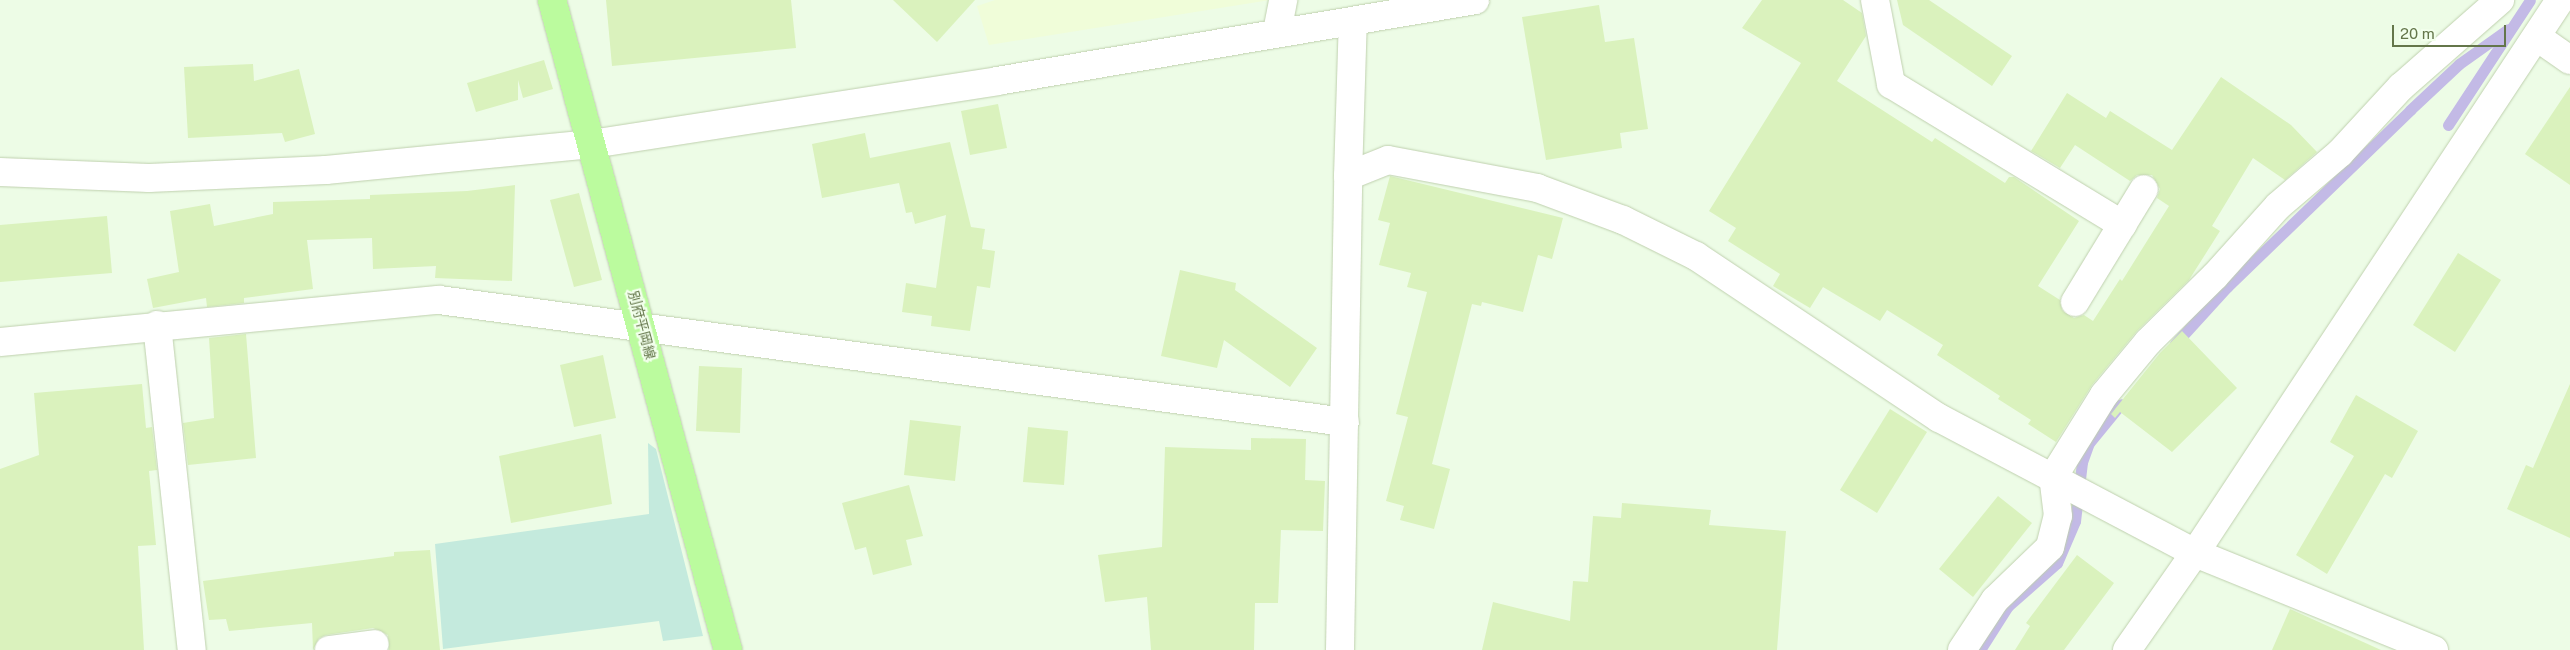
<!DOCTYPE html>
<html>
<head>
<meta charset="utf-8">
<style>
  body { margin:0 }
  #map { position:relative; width:2570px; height:650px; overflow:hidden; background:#edfce6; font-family:"Public Sans","Noto Sans JP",sans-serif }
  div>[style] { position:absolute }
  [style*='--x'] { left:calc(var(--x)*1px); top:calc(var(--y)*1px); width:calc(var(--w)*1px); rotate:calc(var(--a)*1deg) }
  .commercial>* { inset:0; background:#f0fdd9 }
  .green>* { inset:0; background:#c4eadd }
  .stream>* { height:11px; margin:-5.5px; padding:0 5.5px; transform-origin:5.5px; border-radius:5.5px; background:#c3bae6 }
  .building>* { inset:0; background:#daf2bd }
  .roads { filter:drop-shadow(0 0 1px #bfd0ae) drop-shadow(0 0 1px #bfd0ae) }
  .minor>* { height:28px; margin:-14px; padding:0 14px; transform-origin:14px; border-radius:14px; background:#fff }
  .major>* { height:28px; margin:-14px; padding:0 14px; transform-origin:14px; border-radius:14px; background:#bbfb9e }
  span { translate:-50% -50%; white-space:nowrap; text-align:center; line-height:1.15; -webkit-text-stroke:4.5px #f2ffec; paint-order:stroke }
  .street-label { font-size:14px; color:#64764a }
  .scale { position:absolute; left:2392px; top:25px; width:114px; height:22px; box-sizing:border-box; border:2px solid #64764a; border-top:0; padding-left:6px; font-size:15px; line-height:18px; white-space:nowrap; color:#64764a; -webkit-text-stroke:4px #f2ffec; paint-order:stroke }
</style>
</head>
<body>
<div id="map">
  <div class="commercial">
    <div style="clip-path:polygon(995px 0,1270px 0,989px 45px,977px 6px)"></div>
  </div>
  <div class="green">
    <div style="clip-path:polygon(648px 443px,656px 449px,703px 636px,663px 641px,659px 621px,443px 649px,435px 544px,649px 514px)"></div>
  </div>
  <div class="stream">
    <div style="--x:2448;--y:125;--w:149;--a:-56.7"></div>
    <div style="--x:2175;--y:344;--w:77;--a:-47.6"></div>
    <div style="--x:2227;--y:287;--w:255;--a:-44"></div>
    <div style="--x:2410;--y:110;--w:67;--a:-43.2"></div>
    <div style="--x:2459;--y:64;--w:60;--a:-35.5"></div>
    <div style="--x:1980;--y:650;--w:52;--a:-57.5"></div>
    <div style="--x:2008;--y:606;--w:65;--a:-41.3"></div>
    <div style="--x:2057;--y:563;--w:46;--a:-66.8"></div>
    <div style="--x:2075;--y:521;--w:59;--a:-83.2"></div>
    <div style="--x:2082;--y:462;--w:20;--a:-70"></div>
    <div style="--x:2089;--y:443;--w:50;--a:-50.6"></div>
  </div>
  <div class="building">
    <div style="clip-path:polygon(606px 0,791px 0,796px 48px,612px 66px)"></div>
    <div style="clip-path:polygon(893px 0,975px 0,937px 42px)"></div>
    <div style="clip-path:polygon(1762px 0,1843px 0,1862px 13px,1866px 36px,1837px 81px,1932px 142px,1935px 138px,2005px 183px,2009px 177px,2014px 177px,2079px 221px,2038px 286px,2060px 300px,2062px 310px,2074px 318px,2084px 315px,2093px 321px,2120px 279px,2122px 281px,2169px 206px,2157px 198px,2160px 189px,2152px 175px,2137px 175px,2130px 181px,2075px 145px,2060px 168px,2031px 151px,2067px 93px,2106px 118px,2110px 111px,2172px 150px,2221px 77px,2291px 125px,2317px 152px,2285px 180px,2253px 158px,2212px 226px,2220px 231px,2189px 280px,2137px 331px,2092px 385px,2056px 442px,2028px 424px,2031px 420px,1998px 399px,2000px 396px,1937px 355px,1943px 345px,1887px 310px,1880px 321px,1823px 287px,1810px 308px,1773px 286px,1780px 274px,1728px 241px,1736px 228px,1709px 211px,1801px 63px,1742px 28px)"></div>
    <div style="clip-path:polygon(1897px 0,1929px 0,2012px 56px,1992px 86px,1903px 25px)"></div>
    <div style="clip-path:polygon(1599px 5px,1605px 42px,1634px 38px,1648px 129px,1620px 133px,1622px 148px,1546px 160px,1522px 17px)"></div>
    <div style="clip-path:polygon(544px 60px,553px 89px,523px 98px,518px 80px,518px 100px,476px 112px,467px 83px)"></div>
    <div style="clip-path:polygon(253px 64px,254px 81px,299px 69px,315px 134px,285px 142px,282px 133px,188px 138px,184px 67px)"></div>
    <div style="clip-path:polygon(2570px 87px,2570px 185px,2525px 154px)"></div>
    <div style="clip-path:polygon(998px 104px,1007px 148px,970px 155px,961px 111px)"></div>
    <div style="clip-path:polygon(865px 133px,870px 158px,950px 142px,971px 227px,985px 229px,982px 249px,995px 251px,990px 288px,977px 286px,970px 331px,931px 326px,932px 316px,902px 312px,906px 283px,936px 288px,946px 215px,915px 224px,912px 212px,906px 213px,899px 183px,822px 198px,812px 144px)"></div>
    <div style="clip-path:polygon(1390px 176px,1563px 218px,1552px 259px,1538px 255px,1523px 312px,1482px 302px,1481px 306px,1472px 304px,1432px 464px,1450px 469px,1434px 529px,1400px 520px,1404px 506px,1386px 501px,1408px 417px,1396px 414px,1427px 292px,1407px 287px,1411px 273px,1379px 265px,1390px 223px,1378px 220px)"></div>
    <div style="clip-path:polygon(515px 185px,512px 281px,435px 278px,436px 266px,373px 269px,372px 238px,307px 240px,313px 289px,244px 298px,244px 303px,207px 307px,206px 298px,153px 308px,147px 279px,179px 272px,170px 211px,210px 204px,214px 226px,273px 214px,273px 202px,370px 199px,370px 195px,467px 191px)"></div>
    <div style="clip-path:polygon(579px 193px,602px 280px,574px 287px,550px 200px)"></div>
    <div style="clip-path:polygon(107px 216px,112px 273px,0 282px,0 225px)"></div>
    <div style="clip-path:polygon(2458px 253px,2501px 280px,2455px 352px,2413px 325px)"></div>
    <div style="clip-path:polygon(1180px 270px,1236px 283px,1235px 290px,1317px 348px,1290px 387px,1224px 340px,1217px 368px,1161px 356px)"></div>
    <div style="clip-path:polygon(2182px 331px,2237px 388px,2172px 452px,2120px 412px,2115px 418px,2111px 414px,2160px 353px)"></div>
    <div style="clip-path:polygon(246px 334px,256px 458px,188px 465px,183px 423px,214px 418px,209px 338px)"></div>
    <div style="clip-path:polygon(603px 355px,616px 418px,574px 427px,560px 365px)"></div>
    <div style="clip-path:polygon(699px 366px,742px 368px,740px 433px,696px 431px)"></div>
    <div style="clip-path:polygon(142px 384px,146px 428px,152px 427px,157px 470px,149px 471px,156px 545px,138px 546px,144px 650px,0 650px,0 469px,39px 455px,34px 393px)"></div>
    <div style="clip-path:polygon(2570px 384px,2570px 538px,2507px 509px,2526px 465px,2533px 468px)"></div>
    <div style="clip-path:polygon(2356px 395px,2418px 431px,2392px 478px,2385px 474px,2327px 574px,2296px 555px,2354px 456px,2330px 442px)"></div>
    <div style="clip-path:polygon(1890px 409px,1927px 432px,1877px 513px,1840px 490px)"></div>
    <div style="clip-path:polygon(910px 420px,961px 426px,955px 481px,904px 475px)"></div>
    <div style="clip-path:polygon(1028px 427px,1068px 431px,1064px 485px,1023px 482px)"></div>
    <div style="clip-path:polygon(601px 434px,612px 504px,511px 523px,499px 456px)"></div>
    <div style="clip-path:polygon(1251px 438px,1306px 439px,1305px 480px,1325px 481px,1323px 531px,1281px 530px,1278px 603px,1255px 603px,1254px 650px,1151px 650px,1147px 597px,1105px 602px,1098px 555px,1162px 547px,1165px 447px,1251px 450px)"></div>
    <div style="clip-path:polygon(909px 485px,923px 536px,906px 540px,912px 565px,873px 575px,866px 547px,855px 550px,842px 503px)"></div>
    <div style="clip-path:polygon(1998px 496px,2032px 523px,1973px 597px,1939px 569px)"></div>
    <div style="clip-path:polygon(1622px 503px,1711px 510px,1709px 525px,1786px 531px,1777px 650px,1482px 650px,1493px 602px,1570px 621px,1573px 581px,1588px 582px,1593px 516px,1621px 518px)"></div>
    <div style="clip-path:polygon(430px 550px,440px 650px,389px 650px,388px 635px,373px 628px,326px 635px,319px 638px,313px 650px,312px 623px,229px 631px,226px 619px,209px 620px,203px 581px,394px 556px,394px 552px)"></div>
    <div style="clip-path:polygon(2077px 555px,2114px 583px,2064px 650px,2015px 650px,2030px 626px,2026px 623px)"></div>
    <div style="clip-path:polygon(2290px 609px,2381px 650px,2272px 650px)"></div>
  </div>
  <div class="roads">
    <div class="minor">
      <div style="--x:1875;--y:0;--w:86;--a:79.2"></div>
      <div style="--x:1891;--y:84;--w:271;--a:31.3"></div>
      <div style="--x:1277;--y:32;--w:33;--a:-79"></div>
      <div style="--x:2537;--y:37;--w:40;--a:34.9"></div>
      <div style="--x:0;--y:172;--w:149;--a:2.3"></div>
      <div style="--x:149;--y:178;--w:177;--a:-2.6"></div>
      <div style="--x:326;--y:170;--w:267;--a:-5.6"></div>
      <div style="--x:592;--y:144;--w:410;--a:-8.8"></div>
      <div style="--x:997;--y:81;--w:485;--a:-9.6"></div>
      <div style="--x:1348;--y:176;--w:155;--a:-88.2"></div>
      <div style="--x:2075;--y:302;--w:132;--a:-58.6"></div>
      <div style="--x:157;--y:325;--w:327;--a:83.9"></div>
      <div style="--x:0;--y:342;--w:441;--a:-5.5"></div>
      <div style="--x:439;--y:300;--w:914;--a:7.67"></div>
      <div style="--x:329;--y:650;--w:46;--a:-7.4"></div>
      <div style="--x:1340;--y:650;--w:474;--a:-89"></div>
      <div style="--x:1348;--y:176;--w:43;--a:-21.8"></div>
      <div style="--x:1388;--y:160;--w:152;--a:10.6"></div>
      <div style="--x:1537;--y:188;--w:92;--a:20.4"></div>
      <div style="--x:1623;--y:220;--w:81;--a:26.3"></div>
      <div style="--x:1696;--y:256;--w:292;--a:33.7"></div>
      <div style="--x:1939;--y:418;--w:289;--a:27.8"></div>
      <div style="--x:2195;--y:553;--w:258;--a:22.1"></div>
      <div style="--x:1962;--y:650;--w:60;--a:-56.6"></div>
      <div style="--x:1995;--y:600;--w:76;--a:-43.9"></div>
      <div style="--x:2050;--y:547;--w:32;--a:-76"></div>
      <div style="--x:2058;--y:516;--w:39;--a:-97"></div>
      <div style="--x:2053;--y:477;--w:97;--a:-58.1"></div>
      <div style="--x:2104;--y:395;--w:69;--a:-50.3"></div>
      <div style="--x:2148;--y:342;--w:94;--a:-44.6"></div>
      <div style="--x:2215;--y:276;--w:94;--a:-48"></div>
      <div style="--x:2278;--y:206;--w:82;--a:-40.5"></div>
      <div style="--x:2340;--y:153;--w:90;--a:-47.3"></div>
      <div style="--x:2401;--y:87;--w:132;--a:-41.3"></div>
      <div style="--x:2127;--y:650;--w:118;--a:-55"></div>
      <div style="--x:2195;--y:553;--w:663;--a:-56.57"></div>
    </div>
    <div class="major">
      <div style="--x:552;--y:0;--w:673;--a:74.85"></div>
    </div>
  </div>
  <div class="street-label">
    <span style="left:642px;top:325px;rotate:75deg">別府平岡線</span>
  </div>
  <div class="scale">20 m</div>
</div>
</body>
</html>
